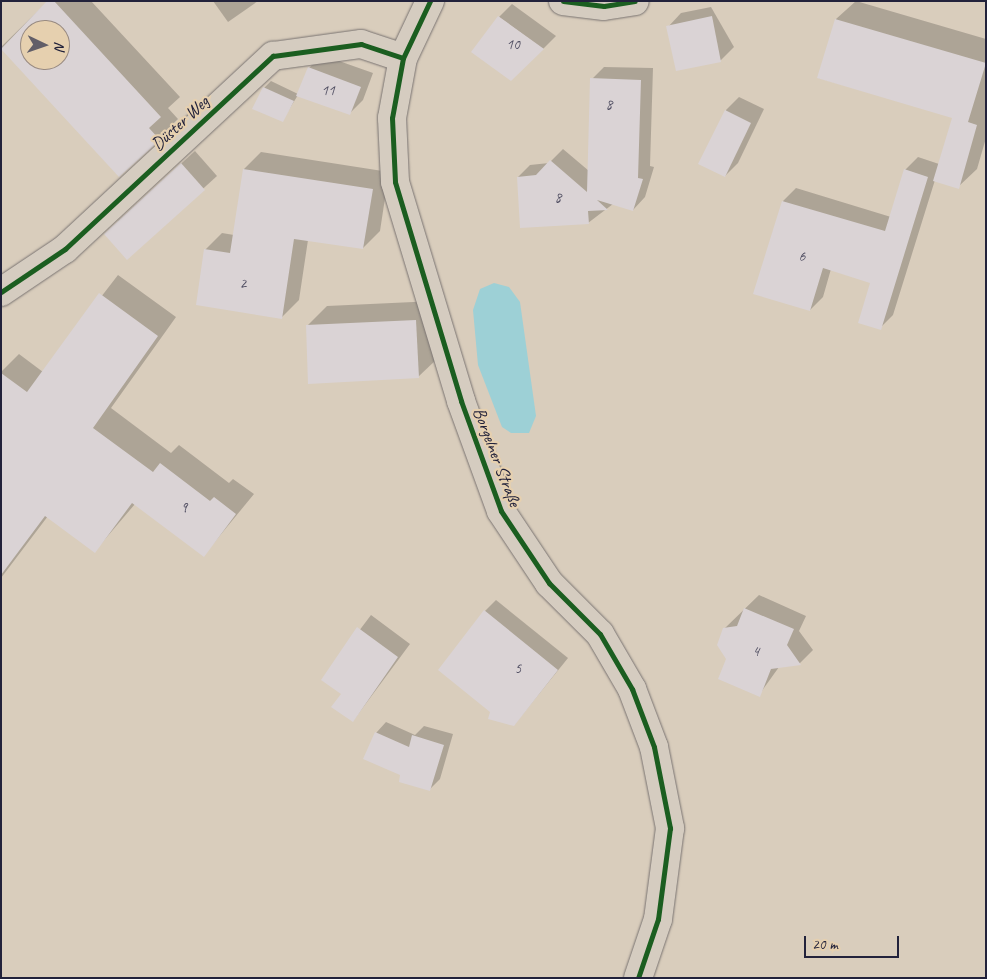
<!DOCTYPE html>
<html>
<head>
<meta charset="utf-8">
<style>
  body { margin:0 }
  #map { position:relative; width:987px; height:979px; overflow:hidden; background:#d9cdbc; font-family:Caveat,sans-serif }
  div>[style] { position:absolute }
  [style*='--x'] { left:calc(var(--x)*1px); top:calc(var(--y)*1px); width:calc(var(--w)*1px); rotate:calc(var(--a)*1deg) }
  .water>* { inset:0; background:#9dd0d6 }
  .shadow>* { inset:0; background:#0003 }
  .building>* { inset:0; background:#dad3d5 }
  .roads { filter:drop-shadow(0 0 1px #797371) drop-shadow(0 0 1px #797371) }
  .street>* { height:28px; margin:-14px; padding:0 14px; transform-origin:14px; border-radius:14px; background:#d5ccc0 }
  .cycleway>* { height:5px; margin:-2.5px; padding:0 2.5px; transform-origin:2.5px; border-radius:2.5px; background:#1b5e20 }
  span { translate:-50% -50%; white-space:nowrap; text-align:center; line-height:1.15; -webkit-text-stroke:4.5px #e6d0af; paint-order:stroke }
  .number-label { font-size:15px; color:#504e62 }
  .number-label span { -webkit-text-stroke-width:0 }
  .street-label { font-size:18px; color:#22223b }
  .frame { position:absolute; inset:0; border:2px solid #22223b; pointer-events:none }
  .north { position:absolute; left:20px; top:20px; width:50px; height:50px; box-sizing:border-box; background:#e6d0af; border:1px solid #988a81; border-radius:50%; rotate:93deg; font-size:14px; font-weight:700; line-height:20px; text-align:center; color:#22223b }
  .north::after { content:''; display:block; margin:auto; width:18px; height:22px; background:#625e68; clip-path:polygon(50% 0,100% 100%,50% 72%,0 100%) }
  .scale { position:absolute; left:804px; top:936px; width:95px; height:22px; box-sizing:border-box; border:2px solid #22223b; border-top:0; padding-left:6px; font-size:15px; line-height:18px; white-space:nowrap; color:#22223b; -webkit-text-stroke:4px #e6d0af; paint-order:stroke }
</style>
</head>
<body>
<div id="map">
  <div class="water">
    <div style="clip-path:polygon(494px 283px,509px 287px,520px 302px,536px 416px,529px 433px,511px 433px,502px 427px,478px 365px,473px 310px,480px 289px)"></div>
  </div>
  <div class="shadow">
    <div style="clip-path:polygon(evenodd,48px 1px,91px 1px,180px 97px,168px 108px,178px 119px,119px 176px,1px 47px,48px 1px,30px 30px,60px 30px,60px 60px,30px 60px,30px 30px)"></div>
    <div style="clip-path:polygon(213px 1px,258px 1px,228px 22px)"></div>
    <div style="clip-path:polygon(856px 1px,986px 39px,986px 138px,977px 169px,958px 187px,935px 180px,893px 315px,880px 328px,872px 282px,831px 269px,823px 297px,810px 310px,783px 201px,796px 188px,891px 217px,905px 170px,918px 157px,939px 164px,953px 117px,819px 78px,836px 19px)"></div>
    <div style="clip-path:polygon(512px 4px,556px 36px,543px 49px,499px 17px)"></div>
    <div style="clip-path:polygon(711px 7px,734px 47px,721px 60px,677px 70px,668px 27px,681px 13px)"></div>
    <div style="clip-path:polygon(322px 55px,373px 73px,363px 100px,350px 113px,298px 95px,282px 121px,264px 88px,271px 81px,298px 94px,309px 68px)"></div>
    <div style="clip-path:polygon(604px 67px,653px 68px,650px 166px,654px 167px,645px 197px,633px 210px,613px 204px,588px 223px,518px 177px,530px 165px,549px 163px,563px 149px,589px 171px,592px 79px)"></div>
    <div style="clip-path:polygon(739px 97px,764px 109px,738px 163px,725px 176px,726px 110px)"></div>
    <div style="clip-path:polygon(195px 151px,217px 176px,127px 258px,118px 221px)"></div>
    <div style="clip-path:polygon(261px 152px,389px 172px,380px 231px,363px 248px,308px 240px,299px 300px,282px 317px,205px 250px,222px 233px,234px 235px,244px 169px)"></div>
    <div style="clip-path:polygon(118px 275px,176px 317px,111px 408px,171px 453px,179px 445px,229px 483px,233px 479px,254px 494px,204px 555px,135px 504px,95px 551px,48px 516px,1px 578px,1px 372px,19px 354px,43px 372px)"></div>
    <div style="clip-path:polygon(435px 301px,438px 358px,418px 377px,307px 326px,327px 306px)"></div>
    <div style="clip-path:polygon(759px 595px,806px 616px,799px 631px,813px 650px,800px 663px,779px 667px,759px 695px,727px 658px,724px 629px)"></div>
    <div style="clip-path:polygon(496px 600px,568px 658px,514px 725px,492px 712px,485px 611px)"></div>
    <div style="clip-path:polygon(371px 615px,410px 644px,353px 721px,342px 693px,322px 680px)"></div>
    <div style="clip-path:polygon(386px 722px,415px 735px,424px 726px,453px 734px,440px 779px,430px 789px,376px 733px)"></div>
  </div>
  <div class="building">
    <div style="clip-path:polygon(evenodd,47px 1px,54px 1px,161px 117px,149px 128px,160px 140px,119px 177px,1px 49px,47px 1px,30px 30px,60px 30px,60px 60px,30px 60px,30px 30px)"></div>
    <div style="clip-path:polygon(498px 16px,544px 49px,511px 81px,471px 52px)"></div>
    <div style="clip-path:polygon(712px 16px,721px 62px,676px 71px,666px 26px)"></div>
    <div style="clip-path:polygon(835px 19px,986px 63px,968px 122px,977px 125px,959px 189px,933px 181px,952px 118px,817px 78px)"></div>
    <div style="clip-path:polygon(308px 67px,361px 87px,350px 115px,296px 96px)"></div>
    <div style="clip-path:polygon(590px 78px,641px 80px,638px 178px,643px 179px,633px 211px,597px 200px,608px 210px,588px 211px,589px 224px,520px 228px,517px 177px,536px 175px,550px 160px,587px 192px)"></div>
    <div style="clip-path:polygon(263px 87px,294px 101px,283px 122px,252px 109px)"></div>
    <div style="clip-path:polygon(725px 110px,751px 123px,725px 177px,698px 164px)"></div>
    <div style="clip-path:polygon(181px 163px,205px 190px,127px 260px,104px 234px)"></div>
    <div style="clip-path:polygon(243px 169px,373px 189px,363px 249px,294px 239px,282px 319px,196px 305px,204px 249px,230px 253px)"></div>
    <div style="clip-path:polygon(904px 169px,928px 177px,881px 330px,858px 323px,870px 283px,823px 268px,810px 311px,753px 294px,782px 201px,885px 231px)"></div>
    <div style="clip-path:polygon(99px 293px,158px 336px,93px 428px,153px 472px,160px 463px,210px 501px,214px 497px,236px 514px,204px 557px,132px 503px,95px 553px,45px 516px,1px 575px,1px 373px,27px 392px)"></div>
    <div style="clip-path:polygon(416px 320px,419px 378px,308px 384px,306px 325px)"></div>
    <div style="clip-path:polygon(744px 608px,794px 629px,787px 645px,801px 665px,771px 669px,760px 697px,718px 679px,726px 659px,717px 645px,723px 628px,737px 626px)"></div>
    <div style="clip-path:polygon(484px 610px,558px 670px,514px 726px,488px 719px,490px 712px,438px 670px)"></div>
    <div style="clip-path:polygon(357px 627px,398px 657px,353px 722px,331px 707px,341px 694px,321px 680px)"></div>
    <div style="clip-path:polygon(375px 732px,409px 747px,412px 735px,444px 745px,430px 791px,399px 782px,400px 775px,363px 759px)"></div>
  </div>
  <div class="roads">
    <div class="street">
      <div style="--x:430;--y:1;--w:63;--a:115.3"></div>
      <div style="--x:403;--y:58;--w:61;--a:100.4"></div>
      <div style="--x:392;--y:118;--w:64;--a:87.3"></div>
      <div style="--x:395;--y:182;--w:229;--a:73.2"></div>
      <div style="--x:461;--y:401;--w:117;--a:70"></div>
      <div style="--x:501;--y:511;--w:87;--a:56.3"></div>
      <div style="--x:549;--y:583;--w:72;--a:45"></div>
      <div style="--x:600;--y:634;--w:64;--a:59.8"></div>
      <div style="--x:632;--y:689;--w:62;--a:69.2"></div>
      <div style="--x:654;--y:747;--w:83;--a:78.8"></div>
      <div style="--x:670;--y:828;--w:92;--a:97.5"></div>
      <div style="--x:658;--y:919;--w:62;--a:108.7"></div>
      <div style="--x:563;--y:1;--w:41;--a:7"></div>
      <div style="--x:604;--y:6;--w:31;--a:-9"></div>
      <div style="--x:1;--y:292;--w:77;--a:-33.9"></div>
      <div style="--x:65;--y:249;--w:284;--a:-42.9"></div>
      <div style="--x:273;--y:56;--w:89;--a:-7.8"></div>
      <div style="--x:361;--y:44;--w:44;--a:18.4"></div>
    </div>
  </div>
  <div class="cycleway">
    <div style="--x:430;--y:1;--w:63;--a:115.3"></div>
    <div style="--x:403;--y:58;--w:61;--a:100.4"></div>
    <div style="--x:392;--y:118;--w:64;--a:87.3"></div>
    <div style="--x:395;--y:182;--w:229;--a:73.2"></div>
    <div style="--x:461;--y:401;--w:117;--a:70"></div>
    <div style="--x:501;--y:511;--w:87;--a:56.3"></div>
    <div style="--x:549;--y:583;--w:72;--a:45"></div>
    <div style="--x:600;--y:634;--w:64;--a:59.8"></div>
    <div style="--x:632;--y:689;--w:62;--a:69.2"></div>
    <div style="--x:654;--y:747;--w:83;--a:78.8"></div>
    <div style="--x:670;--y:828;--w:92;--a:97.5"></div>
    <div style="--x:658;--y:919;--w:62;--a:108.7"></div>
    <div style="--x:563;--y:1;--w:41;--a:7"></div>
    <div style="--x:604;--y:6;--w:31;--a:-9"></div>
    <div style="--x:1;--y:292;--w:77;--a:-33.9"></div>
    <div style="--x:65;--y:249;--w:284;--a:-42.9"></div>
    <div style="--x:273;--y:56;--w:89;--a:-7.8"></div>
    <div style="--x:361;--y:44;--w:44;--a:18.4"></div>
  </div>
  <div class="number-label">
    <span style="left:513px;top:45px">10</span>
    <span style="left:328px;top:91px">11</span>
    <span style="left:609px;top:105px">8</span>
    <span style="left:558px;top:198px">8</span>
    <span style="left:802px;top:257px">6</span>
    <span style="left:243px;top:284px">2</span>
    <span style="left:184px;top:508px">9</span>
    <span style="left:756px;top:652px">4</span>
    <span style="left:518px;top:669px">5</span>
  </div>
  <div class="street-label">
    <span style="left:180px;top:123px;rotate:-43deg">Düster Weg</span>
    <span style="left:497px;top:457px;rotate:69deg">Borgelner Straße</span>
  </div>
  <div class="frame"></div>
  <div class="north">N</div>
  <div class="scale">20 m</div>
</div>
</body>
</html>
